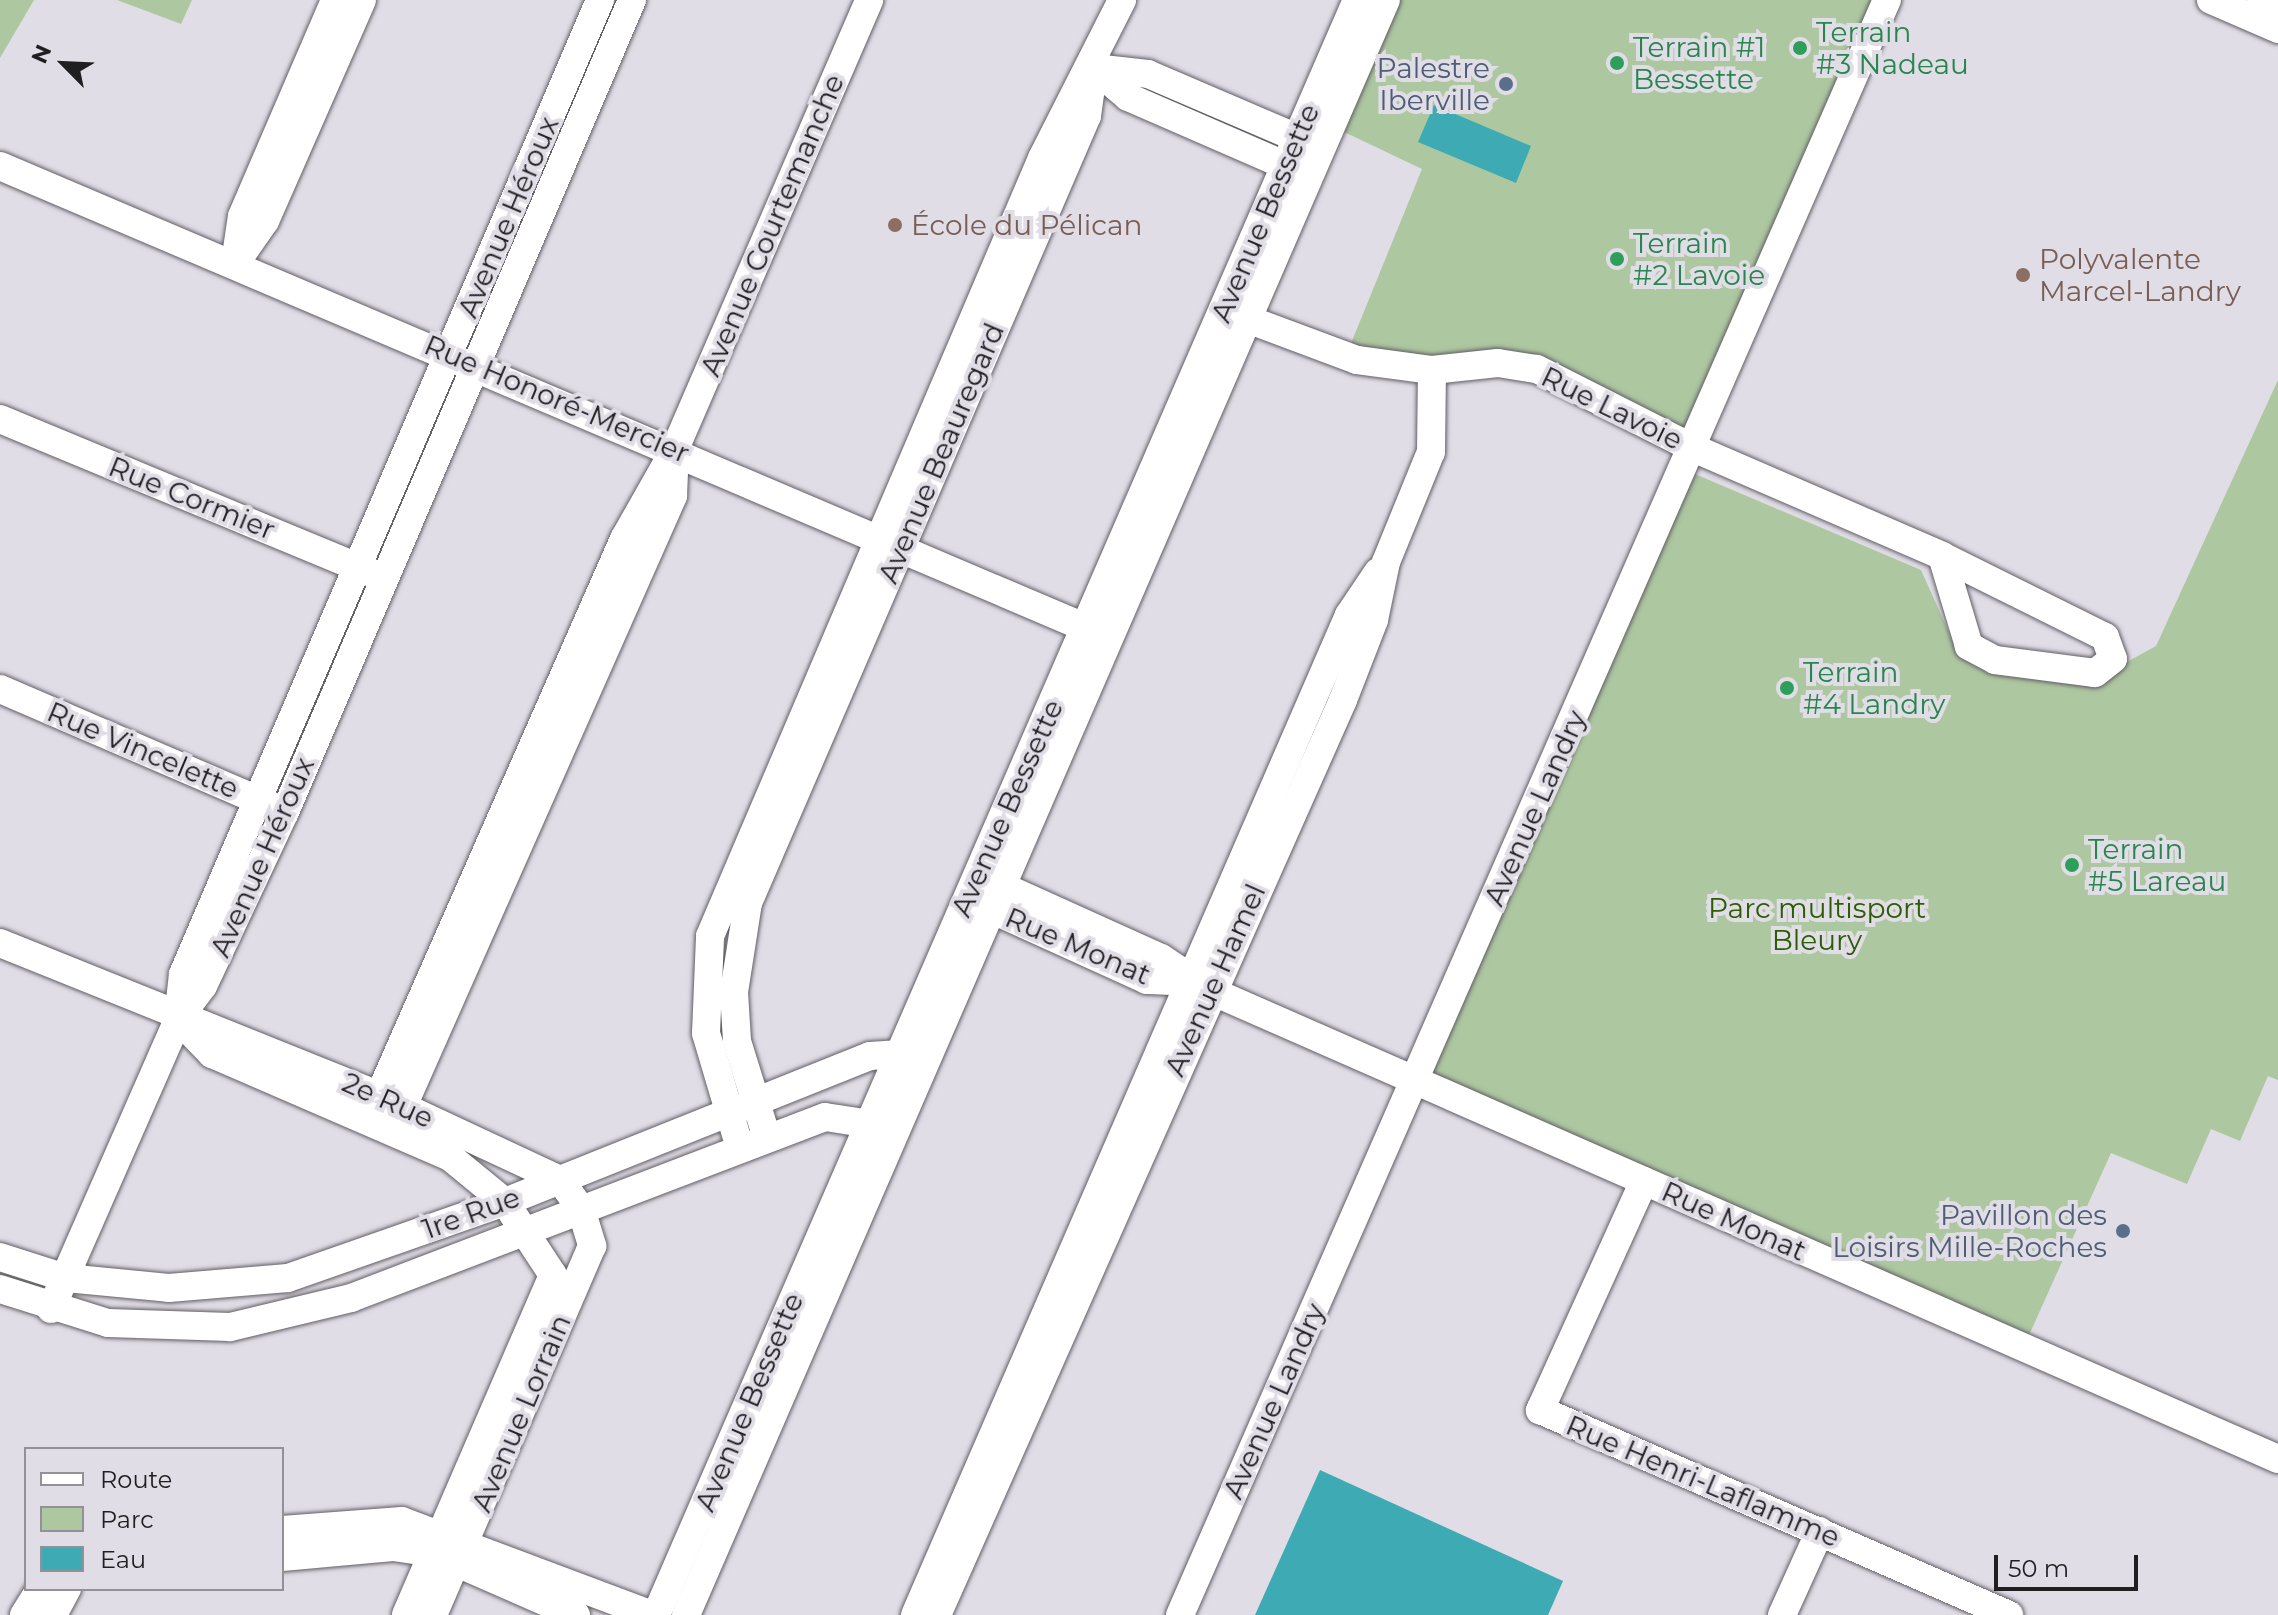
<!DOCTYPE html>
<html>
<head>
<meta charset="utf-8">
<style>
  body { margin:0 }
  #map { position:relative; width:2278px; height:1615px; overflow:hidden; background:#e1dde6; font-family:Montserrat,sans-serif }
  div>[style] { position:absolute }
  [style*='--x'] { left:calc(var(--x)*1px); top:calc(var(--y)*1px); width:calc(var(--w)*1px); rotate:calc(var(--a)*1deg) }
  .green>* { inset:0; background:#adc7a0 }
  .water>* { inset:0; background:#3eaab3 }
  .roads { filter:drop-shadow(0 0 2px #615e66) drop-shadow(0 0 2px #615e66) }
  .minor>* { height:28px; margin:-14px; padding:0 14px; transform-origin:14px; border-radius:14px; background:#fff }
  .dots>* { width:22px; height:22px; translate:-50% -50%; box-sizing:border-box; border:4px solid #e1dde6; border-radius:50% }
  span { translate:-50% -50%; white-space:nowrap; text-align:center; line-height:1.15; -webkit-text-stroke:8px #e1dde6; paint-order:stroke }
  .leisure-label { font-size:28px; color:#27864d }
  .left { translate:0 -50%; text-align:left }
  .service-label { font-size:28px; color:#4e5e75 }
  .right { translate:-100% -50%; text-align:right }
  .street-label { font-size:28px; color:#1f1e21 }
  .education-label { font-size:28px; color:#785e54 }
  .park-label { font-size:28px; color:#2c5d00 }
  .legend { position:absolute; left:24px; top:1447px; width:260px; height:144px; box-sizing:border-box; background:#e1dde6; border:2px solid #939197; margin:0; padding:10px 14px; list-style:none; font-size:24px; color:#1f1e21 }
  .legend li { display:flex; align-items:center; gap:16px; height:40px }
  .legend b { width:40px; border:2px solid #939197 }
  .north { position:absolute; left:24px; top:24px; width:80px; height:80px; -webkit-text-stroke:6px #e1dde6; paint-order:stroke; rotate:294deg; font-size:22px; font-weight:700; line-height:32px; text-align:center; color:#1f1e21 }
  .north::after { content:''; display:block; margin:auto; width:28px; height:36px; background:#1f1e21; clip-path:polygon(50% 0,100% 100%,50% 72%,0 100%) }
  .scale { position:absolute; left:1994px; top:1555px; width:144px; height:36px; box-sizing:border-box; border:4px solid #1f1e21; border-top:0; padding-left:10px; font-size:24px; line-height:28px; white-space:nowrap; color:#1f1e21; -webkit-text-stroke:6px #e1dde6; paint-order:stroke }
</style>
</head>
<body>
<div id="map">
  <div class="green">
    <div style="clip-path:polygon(0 0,34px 0,0 58px)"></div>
    <div style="clip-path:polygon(117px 0,192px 0,181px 24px)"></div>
    <div style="clip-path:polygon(1394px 0,1886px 0,1691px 432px,1543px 370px,1343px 363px,1422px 169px,1342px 131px)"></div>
    <div style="clip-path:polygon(2278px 380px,2278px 1080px,2268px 1076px,2240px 1141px,2211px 1129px,2187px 1184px,2111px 1153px,2025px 1344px,1412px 1078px,1676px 466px,1921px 570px,1956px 648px,1974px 665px,2085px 685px,2156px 646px)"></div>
  </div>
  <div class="water">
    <div style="clip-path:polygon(1434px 105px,1531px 146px,1516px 183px,1418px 142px)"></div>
    <div style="clip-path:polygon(1320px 1470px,1563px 1581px,1548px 1615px,1255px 1615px)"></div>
  </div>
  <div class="roads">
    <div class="minor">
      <div style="--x:2211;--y:0;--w:73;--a:23.4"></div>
      <div style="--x:2261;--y:0;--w:18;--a:22"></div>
      <div style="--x:1094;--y:68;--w:54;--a:6.3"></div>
      <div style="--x:1148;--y:74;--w:181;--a:23.2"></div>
      <div style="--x:1094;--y:68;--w:45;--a:40.5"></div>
      <div style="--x:1128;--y:97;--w:191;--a:23.5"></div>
      <div style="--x:0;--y:166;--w:1199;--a:23.04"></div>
      <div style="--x:236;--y:256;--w:40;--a:-81.5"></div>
      <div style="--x:242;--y:216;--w:235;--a:-66.7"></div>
      <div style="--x:235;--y:264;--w:52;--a:-55.1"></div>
      <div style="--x:265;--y:221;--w:241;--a:-66.3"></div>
      <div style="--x:1231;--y:313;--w:134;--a:20.5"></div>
      <div style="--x:1357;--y:360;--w:76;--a:7.6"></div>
      <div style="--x:1432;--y:370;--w:66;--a:-6.1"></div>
      <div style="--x:1498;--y:363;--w:39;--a:9"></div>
      <div style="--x:1537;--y:369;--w:175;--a:26.9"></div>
      <div style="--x:1693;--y:448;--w:271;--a:23.4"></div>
      <div style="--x:1942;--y:556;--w:182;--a:26.4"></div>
      <div style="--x:2105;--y:637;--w:23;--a:70"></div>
      <div style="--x:2113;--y:659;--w:23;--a:142"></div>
      <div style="--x:2095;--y:673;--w:101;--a:-172.6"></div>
      <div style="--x:1995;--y:660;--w:30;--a:-152"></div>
      <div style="--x:1969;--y:646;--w:94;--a:-106.7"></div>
      <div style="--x:0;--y:419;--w:407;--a:22.5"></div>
      <div style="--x:0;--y:689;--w:298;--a:23.3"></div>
      <div style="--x:986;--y:879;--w:192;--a:24.3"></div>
      <div style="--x:1161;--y:958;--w:58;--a:33.7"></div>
      <div style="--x:1209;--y:990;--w:1167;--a:23.69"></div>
      <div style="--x:973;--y:901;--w:191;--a:24.4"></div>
      <div style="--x:1147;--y:980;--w:44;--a:2.6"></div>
      <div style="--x:0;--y:943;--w:410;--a:21.9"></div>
      <div style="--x:380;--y:1096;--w:199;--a:25"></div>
      <div style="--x:560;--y:1180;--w:36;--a:54"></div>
      <div style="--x:581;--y:1209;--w:39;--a:73"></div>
      <div style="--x:592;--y:1246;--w:402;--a:113.3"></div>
      <div style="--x:178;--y:1018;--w:44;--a:-83.5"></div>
      <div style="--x:183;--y:974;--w:1060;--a:-66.82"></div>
      <div style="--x:178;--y:1019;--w:49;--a:45.8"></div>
      <div style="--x:212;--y:1054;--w:259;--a:23.4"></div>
      <div style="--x:450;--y:1157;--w:71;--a:39.3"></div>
      <div style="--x:505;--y:1202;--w:87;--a:56.7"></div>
      <div style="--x:553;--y:1275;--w:370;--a:113.4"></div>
      <div style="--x:368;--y:1121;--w:636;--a:-66.26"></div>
      <div style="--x:624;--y:539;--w:103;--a:-60.5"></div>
      <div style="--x:675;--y:449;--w:489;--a:-66.6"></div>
      <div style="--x:396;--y:1122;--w:685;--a:-66.13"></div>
      <div style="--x:673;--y:496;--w:47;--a:-87.6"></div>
      <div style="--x:767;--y:1138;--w:102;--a:-107.2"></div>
      <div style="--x:737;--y:1041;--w:49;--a:-93.5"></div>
      <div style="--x:734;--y:992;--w:90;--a:-81.1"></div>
      <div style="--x:748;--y:903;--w:857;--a:-66.7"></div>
      <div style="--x:1087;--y:116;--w:43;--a:-82.1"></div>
      <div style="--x:740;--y:1148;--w:120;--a:-106.5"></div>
      <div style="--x:706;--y:1033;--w:97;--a:-87.6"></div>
      <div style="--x:710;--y:936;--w:846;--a:-66.89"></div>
      <div style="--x:1042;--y:158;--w:177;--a:-63.1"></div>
      <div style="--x:1644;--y:1181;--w:252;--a:114.4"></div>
      <div style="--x:1540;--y:1410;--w:512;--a:23.61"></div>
      <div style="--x:0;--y:1257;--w:69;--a:17.7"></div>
      <div style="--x:66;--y:1278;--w:103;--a:5.5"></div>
      <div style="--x:169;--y:1288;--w:119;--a:-4.8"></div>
      <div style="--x:288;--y:1278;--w:230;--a:-19.3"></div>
      <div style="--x:505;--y:1202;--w:393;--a:-21.8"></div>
      <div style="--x:870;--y:1056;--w:45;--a:-3.8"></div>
      <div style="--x:0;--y:1289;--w:113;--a:17.5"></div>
      <div style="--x:108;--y:1323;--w:122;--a:1.9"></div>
      <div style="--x:230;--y:1327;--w:124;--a:-13.5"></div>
      <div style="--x:351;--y:1298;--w:507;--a:-20.9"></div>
      <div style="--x:825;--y:1117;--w:60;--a:8.7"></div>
      <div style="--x:51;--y:1309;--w:317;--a:-66.3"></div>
      <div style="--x:178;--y:1019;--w:41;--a:-52.9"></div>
      <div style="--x:203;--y:986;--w:192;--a:-64.8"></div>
      <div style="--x:285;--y:812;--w:883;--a:-66.86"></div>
      <div style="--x:282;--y:1530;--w:120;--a:-4.3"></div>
      <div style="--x:402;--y:1521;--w:267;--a:20.6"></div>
      <div style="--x:282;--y:1557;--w:111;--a:-5.1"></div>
      <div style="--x:393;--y:1547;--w:41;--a:8.3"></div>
      <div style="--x:434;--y:1553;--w:155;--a:23.6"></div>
      <div style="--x:24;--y:1615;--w:31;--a:-58"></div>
      <div style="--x:53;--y:1615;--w:30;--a:-62"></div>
      <div style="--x:656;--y:1615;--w:1761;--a:-66.54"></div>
      <div style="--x:686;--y:1615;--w:1760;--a:-66.57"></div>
      <div style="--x:915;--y:1615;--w:1090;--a:-66.54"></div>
      <div style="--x:1349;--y:615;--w:52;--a:-56"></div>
      <div style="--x:937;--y:1615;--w:1001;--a:-66.07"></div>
      <div style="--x:1343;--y:700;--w:86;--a:-68.8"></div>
      <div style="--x:1374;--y:620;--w:59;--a:-78.3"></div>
      <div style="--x:1386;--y:562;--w:119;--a:-67.8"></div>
      <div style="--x:1431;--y:452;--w:82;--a:-89.3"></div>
      <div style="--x:1180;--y:1615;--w:1763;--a:-66.36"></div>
      <div style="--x:1782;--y:1615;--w:92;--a:-65.7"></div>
    </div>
  </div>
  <div class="dots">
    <div style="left:1800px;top:48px;background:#2e9e5b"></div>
    <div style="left:1617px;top:63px;background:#2e9e5b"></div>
    <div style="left:1506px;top:84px;background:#5c6f8a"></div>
    <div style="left:895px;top:225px;background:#8d6e63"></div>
    <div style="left:1617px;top:259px;background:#2e9e5b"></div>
    <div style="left:2023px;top:275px;background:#8d6e63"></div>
    <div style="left:1787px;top:688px;background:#2e9e5b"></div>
    <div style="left:2072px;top:865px;background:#2e9e5b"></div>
    <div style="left:2123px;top:1231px;background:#5c6f8a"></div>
  </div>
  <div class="leisure-label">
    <span class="left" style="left:1816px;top:48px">Terrain<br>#3 Nadeau</span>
    <span class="left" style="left:1633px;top:63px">Terrain #1<br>Bessette</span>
    <span class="left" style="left:1633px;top:259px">Terrain<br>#2 Lavoie</span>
    <span class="left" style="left:1803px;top:688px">Terrain<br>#4 Landry</span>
    <span class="left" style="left:2088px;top:865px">Terrain<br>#5 Lareau</span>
  </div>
  <div class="service-label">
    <span class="right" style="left:1490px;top:84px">Palestre<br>Iberville</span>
    <span class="right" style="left:2107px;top:1231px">Pavillon des<br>Loisirs Mille-Roches</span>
  </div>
  <div class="street-label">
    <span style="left:1265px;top:213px;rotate:-67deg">Avenue Bessette</span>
    <span style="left:508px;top:217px;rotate:-67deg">Avenue Héroux</span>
    <span style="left:772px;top:225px;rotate:-67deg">Avenue Courtemanche</span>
    <span style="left:557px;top:399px;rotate:23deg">Rue Honoré-Mercier</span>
    <span style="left:1612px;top:408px;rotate:26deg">Rue Lavoie</span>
    <span style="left:941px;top:453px;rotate:-67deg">Avenue Beauregard</span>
    <span style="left:192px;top:498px;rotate:22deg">Rue Cormier</span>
    <span style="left:143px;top:750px;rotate:23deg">Rue Vincelette</span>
    <span style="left:1007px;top:808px;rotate:-66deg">Avenue Bessette</span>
    <span style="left:1535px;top:808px;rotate:-66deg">Avenue Landry</span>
    <span style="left:262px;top:857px;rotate:-66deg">Avenue Héroux</span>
    <span style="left:1078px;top:946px;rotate:23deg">Rue Monat</span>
    <span style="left:1215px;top:980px;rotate:-66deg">Avenue Hamel</span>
    <span style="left:388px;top:1100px;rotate:24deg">2e Rue</span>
    <span style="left:471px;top:1213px;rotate:-20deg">1re Rue</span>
    <span style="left:1734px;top:1221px;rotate:24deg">Rue Monat</span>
    <span style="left:1274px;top:1401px;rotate:-66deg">Avenue Landry</span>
    <span style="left:749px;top:1402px;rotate:-67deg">Avenue Bessette</span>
    <span style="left:521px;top:1413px;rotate:-67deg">Avenue Lorrain</span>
    <span style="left:1703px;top:1481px;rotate:23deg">Rue Henri-Laflamme</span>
  </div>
  <div class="education-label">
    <span class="left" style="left:911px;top:225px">École du Pélican</span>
    <span class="left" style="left:2039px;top:275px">Polyvalente<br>Marcel-Landry</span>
  </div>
  <div class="park-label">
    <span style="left:1817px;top:924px">Parc multisport<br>Bleury</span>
  </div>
  <ul class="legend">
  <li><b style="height:10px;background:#fff"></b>Route</li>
  <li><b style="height:22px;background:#adc7a0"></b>Parc</li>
  <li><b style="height:22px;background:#3eaab3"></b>Eau</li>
  </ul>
  <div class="north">N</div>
  <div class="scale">50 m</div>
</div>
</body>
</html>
